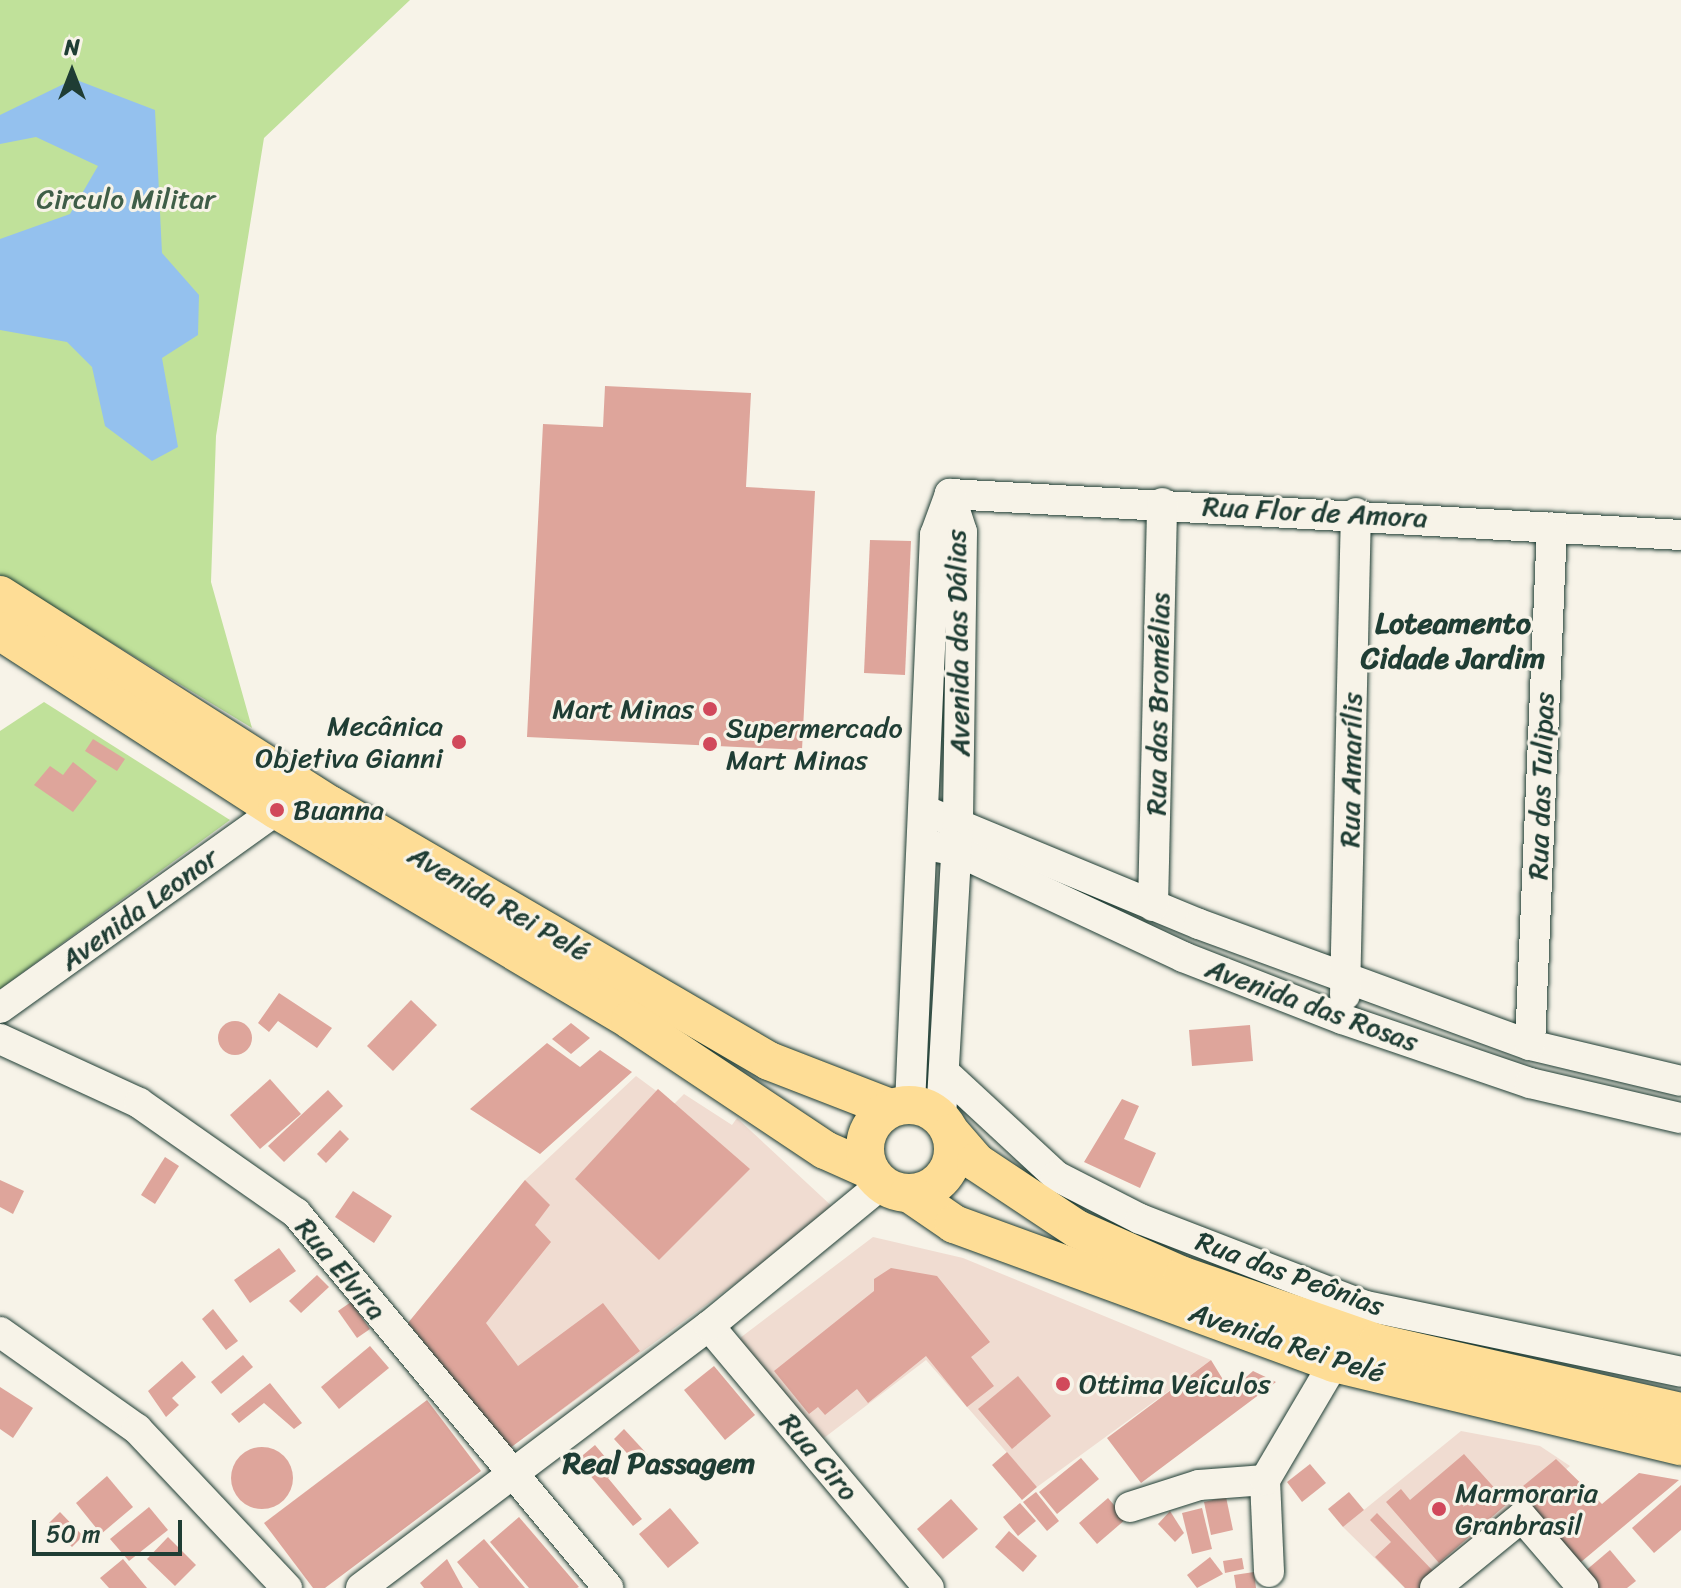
<!DOCTYPE html>
<html>
<head>
<meta charset="utf-8">
<style>
  body { margin:0 }
  #map { position:relative; width:1681px; height:1588px; overflow:hidden; background:#f7f3e8; font-family:Sriracha,sans-serif }
  div>[style] { position:absolute }
  [style*='--x'] { left:calc(var(--x)*1px); top:calc(var(--y)*1px); width:calc(var(--w)*1px); rotate:calc(var(--a)*1deg) }
  .built>* { inset:0; background:#f0dcd1 }
  .green>* { inset:0; background:#c0e19a }
  .water>* { inset:0; background:#94c1ee }
  .building>* { inset:0; background:#dea59b }
  .round { border-radius:50% }
  .roads { filter:drop-shadow(0 0 2px #1f3d34) drop-shadow(0 0 2px #1f3d34) }
  .minor>* { height:30px; margin:-15px; padding:0 15px; transform-origin:15px; border-radius:15px; background:#f7f3e8 }
  .major>* { height:38px; margin:-19px; padding:0 19px; transform-origin:19px; border-radius:19px; background:#fedd96 }
  .major>.ring { margin:-19px; padding:0; box-sizing:content-box; background:none; border:38px solid #fedd96; border-radius:50% }
  .dots>* { width:22px; height:22px; translate:-50% -50%; box-sizing:border-box; border:4px solid #f7f3e8; border-radius:50% }
  span { translate:-50% -50%; white-space:nowrap; text-align:center; line-height:1.15; -webkit-text-stroke:6px #f7f3e8; paint-order:stroke }
  .park-label { font-size:28px; color:#3f5e48 }
  .street-label { font-size:28px; color:#1f3d34 }
  .poi-label { font-size:28px; color:#1f3d34 }
  .right { translate:-100% -50%; text-align:right }
  .left { translate:0 -50%; text-align:left }
  .neighbourhood-label { font-size:30px; color:#1f3d34; font-weight:700 }
  .north { position:absolute; left:32px; top:32px; width:80px; height:80px; -webkit-text-stroke:6px #f7f3e8; paint-order:stroke; rotate:0deg; font-size:22px; font-weight:700; line-height:32px; text-align:center; color:#1f3d34 }
  .north::after { content:''; display:block; margin:auto; width:28px; height:36px; background:#1f3d34; clip-path:polygon(50% 0,100% 100%,50% 72%,0 100%) }
  .scale { position:absolute; left:32px; top:1520px; width:150px; height:36px; box-sizing:border-box; border:4px solid #1f3d34; border-top:0; padding-left:10px; font-size:24px; line-height:28px; white-space:nowrap; color:#1f3d34; -webkit-text-stroke:6px #f7f3e8; paint-order:stroke }
</style>
</head>
<body>
<div id="map">
  <div class="built">
    <div style="clip-path:polygon(636px 1076px,674px 1104px,684px 1094px,732px 1125px,737px 1118px,836px 1210px,510px 1448px,408px 1323px,525px 1180px)"></div>
    <div style="clip-path:polygon(873px 1237px,963px 1258px,1211px 1360px,1037px 1487px,926px 1360px,820px 1441px,736px 1341px)"></div>
    <div style="clip-path:polygon(1461px 1431px,1540px 1446px,1570px 1466px,1437px 1575px,1405px 1588px,1343px 1527px)"></div>
  </div>
  <div class="green">
    <div style="clip-path:polygon(0 0,410px 0,264px 138px,216px 436px,211px 582px,252px 728px,0 575px)"></div>
    <div style="clip-path:polygon(44px 702px,230px 820px,0 989px,0 731px)"></div>
  </div>
  <div class="water">
    <div style="clip-path:polygon(74px 79px,155px 110px,162px 253px,199px 295px,198px 335px,162px 358px,178px 447px,152px 461px,105px 426px,92px 367px,67px 342px,0 330px,0 239px,70px 214px,98px 166px,36px 137px,0 144px,0 115px)"></div>
  </div>
  <div class="building">
    <div style="clip-path:polygon(605px 386px,751px 393px,746px 487px,815px 491px,802px 750px,527px 737px,543px 424px,603px 427px)"></div>
    <div style="clip-path:polygon(870px 540px,911px 541px,905px 675px,864px 673px)"></div>
    <div style="clip-path:polygon(93px 739px,125px 759px,117px 771px,85px 751px)"></div>
    <div style="clip-path:polygon(73px 762px,97px 781px,73px 812px,34px 785px,50px 766px,63px 775px)"></div>
    <div style="clip-path:polygon(279px 993px,332px 1028px,317px 1048px,278px 1021px,269px 1032px,258px 1023px)"></div>
    <div style="clip-path:polygon(411px 1000px,437px 1025px,393px 1071px,367px 1046px)"></div>
    <div class="round" style="left:218px;top:1021px;width:34px;height:34px"></div>
    <div style="clip-path:polygon(571px 1023px,590px 1038px,571px 1054px,552px 1039px)"></div>
    <div style="clip-path:polygon(1250px 1025px,1253px 1061px,1192px 1066px,1189px 1030px)"></div>
    <div style="clip-path:polygon(547px 1043px,580px 1067px,600px 1050px,632px 1072px,540px 1154px,470px 1109px)"></div>
    <div style="clip-path:polygon(270px 1079px,301px 1114px,260px 1149px,230px 1115px)"></div>
    <div style="clip-path:polygon(658px 1089px,750px 1169px,659px 1260px,575px 1179px)"></div>
    <div style="clip-path:polygon(328px 1090px,343px 1106px,284px 1162px,268px 1146px)"></div>
    <div style="clip-path:polygon(1122px 1099px,1139px 1106px,1124px 1139px,1156px 1153px,1140px 1188px,1084px 1162px)"></div>
    <div style="clip-path:polygon(340px 1130px,349px 1139px,326px 1163px,317px 1154px)"></div>
    <div style="clip-path:polygon(165px 1157px,179px 1166px,155px 1204px,141px 1195px)"></div>
    <div style="clip-path:polygon(0 1180px,24px 1191px,13px 1214px,0 1207px)"></div>
    <div style="clip-path:polygon(525px 1180px,550px 1205px,535px 1225px,551px 1242px,486px 1323px,518px 1366px,603px 1303px,640px 1351px,510px 1448px,408px 1323px)"></div>
    <div style="clip-path:polygon(353px 1191px,392px 1216px,374px 1243px,335px 1217px)"></div>
    <div style="clip-path:polygon(279px 1248px,296px 1271px,250px 1303px,234px 1280px)"></div>
    <div style="clip-path:polygon(891px 1268px,937px 1276px,990px 1342px,971px 1357px,994px 1386px,967px 1407px,926px 1356px,868px 1403px,857px 1389px,825px 1415px,818px 1407px,809px 1414px,774px 1371px,874px 1291px,874px 1279px)"></div>
    <div style="clip-path:polygon(317px 1275px,329px 1287px,301px 1313px,289px 1301px)"></div>
    <div style="clip-path:polygon(351px 1302px,370px 1329px,357px 1338px,338px 1311px)"></div>
    <div style="clip-path:polygon(213px 1309px,238px 1341px,226px 1350px,202px 1319px)"></div>
    <div style="clip-path:polygon(370px 1346px,389px 1368px,339px 1409px,321px 1387px)"></div>
    <div style="clip-path:polygon(243px 1355px,253px 1367px,221px 1394px,211px 1382px)"></div>
    <div style="clip-path:polygon(1211px 1360px,1230px 1391px,1253px 1371px,1276px 1382px,1141px 1483px,1107px 1438px)"></div>
    <div style="clip-path:polygon(182px 1361px,196px 1377px,172px 1398px,179px 1405px,166px 1417px,148px 1391px)"></div>
    <div style="clip-path:polygon(714px 1366px,755px 1415px,725px 1440px,684px 1390px)"></div>
    <div style="clip-path:polygon(1018px 1376px,1051px 1416px,1012px 1449px,978px 1409px)"></div>
    <div style="clip-path:polygon(270px 1383px,302px 1423px,294px 1429px,264px 1403px,239px 1423px,231px 1414px)"></div>
    <div style="clip-path:polygon(0 1387px,33px 1408px,13px 1438px,0 1429px)"></div>
    <div style="clip-path:polygon(427px 1400px,481px 1471px,325px 1588px,313px 1588px,264px 1523px)"></div>
    <div style="clip-path:polygon(624px 1429px,648px 1455px,637px 1464px,614px 1439px)"></div>
    <div style="clip-path:polygon(595px 1445px,617px 1471px,608px 1478px,642px 1519px,633px 1526px,577px 1460px)"></div>
    <div class="round" style="left:231px;top:1447px;width:62px;height:62px"></div>
    <div style="clip-path:polygon(1007px 1452px,1037px 1487px,1022px 1500px,992px 1465px)"></div>
    <div style="clip-path:polygon(1464px 1454px,1508px 1503px,1439px 1563px,1386px 1502px,1401px 1489px,1410px 1500px)"></div>
    <div style="clip-path:polygon(1081px 1458px,1099px 1479px,1057px 1514px,1039px 1492px)"></div>
    <div style="clip-path:polygon(1556px 1459px,1602px 1504px,1639px 1473px,1679px 1480px,1575px 1567px,1523px 1506px,1533px 1498px,1523px 1486px)"></div>
    <div style="clip-path:polygon(1310px 1464px,1326px 1483px,1302px 1502px,1287px 1482px)"></div>
    <div style="clip-path:polygon(107px 1476px,133px 1507px,101px 1534px,76px 1503px)"></div>
    <div style="clip-path:polygon(1681px 1485px,1681px 1530px,1654px 1553px,1632px 1528px)"></div>
    <div style="clip-path:polygon(1036px 1492px,1059px 1521px,1047px 1531px,1023px 1502px)"></div>
    <div style="clip-path:polygon(1349px 1492px,1364px 1510px,1343px 1527px,1328px 1509px)"></div>
    <div style="clip-path:polygon(1226px 1497px,1233px 1530px,1211px 1535px,1204px 1502px)"></div>
    <div style="clip-path:polygon(1108px 1498px,1126px 1519px,1097px 1544px,1079px 1523px)"></div>
    <div style="clip-path:polygon(951px 1499px,978px 1529px,943px 1559px,917px 1529px)"></div>
    <div style="clip-path:polygon(1020px 1503px,1036px 1521px,1018px 1536px,1003px 1517px)"></div>
    <div style="clip-path:polygon(149px 1507px,168px 1530px,129px 1561px,110px 1539px)"></div>
    <div style="clip-path:polygon(670px 1508px,699px 1543px,668px 1568px,639px 1534px)"></div>
    <div style="clip-path:polygon(1202px 1508px,1212px 1549px,1192px 1554px,1182px 1513px)"></div>
    <div style="clip-path:polygon(1170px 1511px,1184px 1533px,1175px 1542px,1158px 1524px)"></div>
    <div style="clip-path:polygon(60px 1512px,83px 1536px,72px 1547px,49px 1523px)"></div>
    <div style="clip-path:polygon(1377px 1513px,1437px 1575px,1423px 1588px,1405px 1588px,1375px 1557px,1391px 1542px,1370px 1520px)"></div>
    <div style="clip-path:polygon(519px 1517px,579px 1587px,577px 1588px,529px 1588px,490px 1542px)"></div>
    <div style="clip-path:polygon(1009px 1531px,1037px 1556px,1023px 1572px,995px 1547px)"></div>
    <div style="clip-path:polygon(168px 1537px,196px 1565px,175px 1586px,147px 1559px)"></div>
    <div style="clip-path:polygon(484px 1539px,525px 1588px,479px 1588px,457px 1562px)"></div>
    <div style="clip-path:polygon(1610px 1550px,1636px 1581px,1627px 1588px,1598px 1588px,1584px 1572px)"></div>
    <div style="clip-path:polygon(1210px 1557px,1223px 1574px,1197px 1588px,1187px 1575px)"></div>
    <div style="clip-path:polygon(1242px 1558px,1244px 1569px,1225px 1573px,1223px 1561px)"></div>
    <div style="clip-path:polygon(123px 1559px,147px 1588px,109px 1588px,100px 1578px)"></div>
    <div style="clip-path:polygon(447px 1559px,463px 1588px,424px 1588px,420px 1583px)"></div>
    <div style="clip-path:polygon(1254px 1572px,1256px 1588px,1236px 1588px,1234px 1575px)"></div>
  </div>
  <div class="roads">
    <div class="minor">
      <div style="--x:950;--y:494;--w:732;--a:3.21"></div>
      <div style="--x:926;--y:811;--w:295;--a:22.5"></div>
      <div style="--x:1199;--y:924;--w:352;--a:20.1"></div>
      <div style="--x:1530;--y:1045;--w:155;--a:13.4"></div>
      <div style="--x:927;--y:845;--w:31;--a:11"></div>
      <div style="--x:957;--y:851;--w:250;--a:25.1"></div>
      <div style="--x:1183;--y:957;--w:171;--a:21.3"></div>
      <div style="--x:1342;--y:1019;--w:199;--a:18.8"></div>
      <div style="--x:1530;--y:1083;--w:155;--a:13.1"></div>
      <div style="--x:1153;--y:906;--w:403;--a:-88.7"></div>
      <div style="--x:1345;--y:995;--w:482;--a:-88.7"></div>
      <div style="--x:0;--y:1008;--w:340;--a:-35.6"></div>
      <div style="--x:0;--y:1039;--w:153;--a:24.7"></div>
      <div style="--x:139;--y:1103;--w:192;--a:35"></div>
      <div style="--x:296;--y:1213;--w:488;--a:50.2"></div>
      <div style="--x:1530;--y:1045;--w:518;--a:-87.57"></div>
      <div style="--x:946;--y:1074;--w:150;--a:42.8"></div>
      <div style="--x:1056;--y:1176;--w:94;--a:27.1"></div>
      <div style="--x:1140;--y:1219;--w:242;--a:21.1"></div>
      <div style="--x:1366;--y:1306;--w:322;--a:11.8"></div>
      <div style="--x:910;--y:1105;--w:571;--a:-87.49"></div>
      <div style="--x:935;--y:535;--w:44;--a:-69.9"></div>
      <div style="--x:941;--y:1117;--w:298;--a:-86.7"></div>
      <div style="--x:958;--y:819;--w:287;--a:-89.2"></div>
      <div style="--x:962;--y:532;--w:40;--a:-108"></div>
      <div style="--x:709;--y:1326;--w:342;--a:50"></div>
      <div style="--x:0;--y:1332;--w:168;--a:35.3"></div>
      <div style="--x:137;--y:1429;--w:219;--a:46.7"></div>
      <div style="--x:1265;--y:1480;--w:92;--a:87.5"></div>
      <div style="--x:1130;--y:1507;--w:72;--a:-17.7"></div>
      <div style="--x:1199;--y:1485;--w:66;--a:-4.3"></div>
      <div style="--x:1265;--y:1480;--w:136;--a:-59.5"></div>
      <div style="--x:361;--y:1588;--w:436;--a:-37"></div>
      <div style="--x:709;--y:1326;--w:224;--a:-39.4"></div>
      <div style="--x:1435;--y:1588;--w:112;--a:-39.2"></div>
      <div style="--x:1522;--y:1517;--w:94;--a:49.3"></div>
    </div>
    <div class="major">
      <div style="--x:0;--y:595;--w:391;--a:32.5"></div>
      <div style="--x:330;--y:805;--w:508;--a:30.25"></div>
      <div style="--x:769;--y:1061;--w:130;--a:21.2"></div>
      <div style="--x:0;--y:631;--w:330;--a:32.9"></div>
      <div style="--x:277;--y:810;--w:411;--a:30.7"></div>
      <div style="--x:630;--y:1020;--w:234;--a:33.7"></div>
      <div style="--x:825;--y:1150;--w:49;--a:24"></div>
      <div class="ring" style="left:865px;top:1105px;width:50px;height:50px"></div>
      <div style="--x:951;--y:1133;--w:38;--a:49"></div>
      <div style="--x:976;--y:1162;--w:121;--a:33.6"></div>
      <div style="--x:1077;--y:1229;--w:116;--a:23.9"></div>
      <div style="--x:1183;--y:1276;--w:205;--a:19.1"></div>
      <div style="--x:1377;--y:1343;--w:312;--a:12.8"></div>
      <div style="--x:909;--y:1193;--w:55;--a:34.6"></div>
      <div style="--x:954;--y:1224;--w:405;--a:20.1"></div>
      <div style="--x:1334;--y:1363;--w:357;--a:13.5"></div>
    </div>
  </div>
  <div class="dots">
    <div style="left:710px;top:709px;background:#d1495b"></div>
    <div style="left:459px;top:742px;background:#d1495b"></div>
    <div style="left:710px;top:744px;background:#d1495b"></div>
    <div style="left:277px;top:810px;background:#d1495b"></div>
    <div style="left:1063px;top:1384px;background:#d1495b"></div>
    <div style="left:1439px;top:1509px;background:#d1495b"></div>
  </div>
  <div class="park-label">
    <span style="left:126px;top:199px">Circulo Militar</span>
  </div>
  <div class="street-label">
    <span style="left:1315px;top:512px;rotate:3deg">Rua Flor de Amora</span>
    <span style="left:958px;top:643px;rotate:-91deg">Avenida das Dálias</span>
    <span style="left:1158px;top:704px;rotate:-89deg">Rua das Bromélias</span>
    <span style="left:1351px;top:770px;rotate:-89deg">Rua Amarílis</span>
    <span style="left:1541px;top:786px;rotate:-88deg">Rua das Tulipas</span>
    <span style="left:499px;top:903px;rotate:30deg">Avenida Rei Pelé</span>
    <span style="left:139px;top:909px;rotate:-36deg">Avenida Leonor</span>
    <span style="left:1312px;top:1005px;rotate:20deg">Avenida das Rosas</span>
    <span style="left:341px;top:1269px;rotate:50deg">Rua Elvira</span>
    <span style="left:1290px;top:1274px;rotate:20deg">Rua das Peônias</span>
    <span style="left:1287px;top:1343px;rotate:18deg">Avenida Rei Pelé</span>
    <span style="left:819px;top:1457px;rotate:50deg">Rua Ciro</span>
  </div>
  <div class="poi-label">
    <span class="right" style="left:694px;top:709px">Mart Minas</span>
    <span class="right" style="left:443px;top:742px">Mecânica<br>Objetiva Gianni</span>
    <span class="left" style="left:726px;top:744px">Supermercado<br>Mart Minas</span>
    <span class="left" style="left:293px;top:810px">Buanna</span>
    <span class="left" style="left:1079px;top:1384px">Ottima Veículos</span>
    <span class="left" style="left:1455px;top:1509px">Marmoraria<br>Granbrasil</span>
  </div>
  <div class="neighbourhood-label">
    <span style="left:1453px;top:640px">Loteamento<br>Cidade Jardim</span>
    <span style="left:659px;top:1463px">Real Passagem</span>
  </div>
  <div class="north">N</div>
  <div class="scale">50 m</div>
</div>
</body>
</html>
